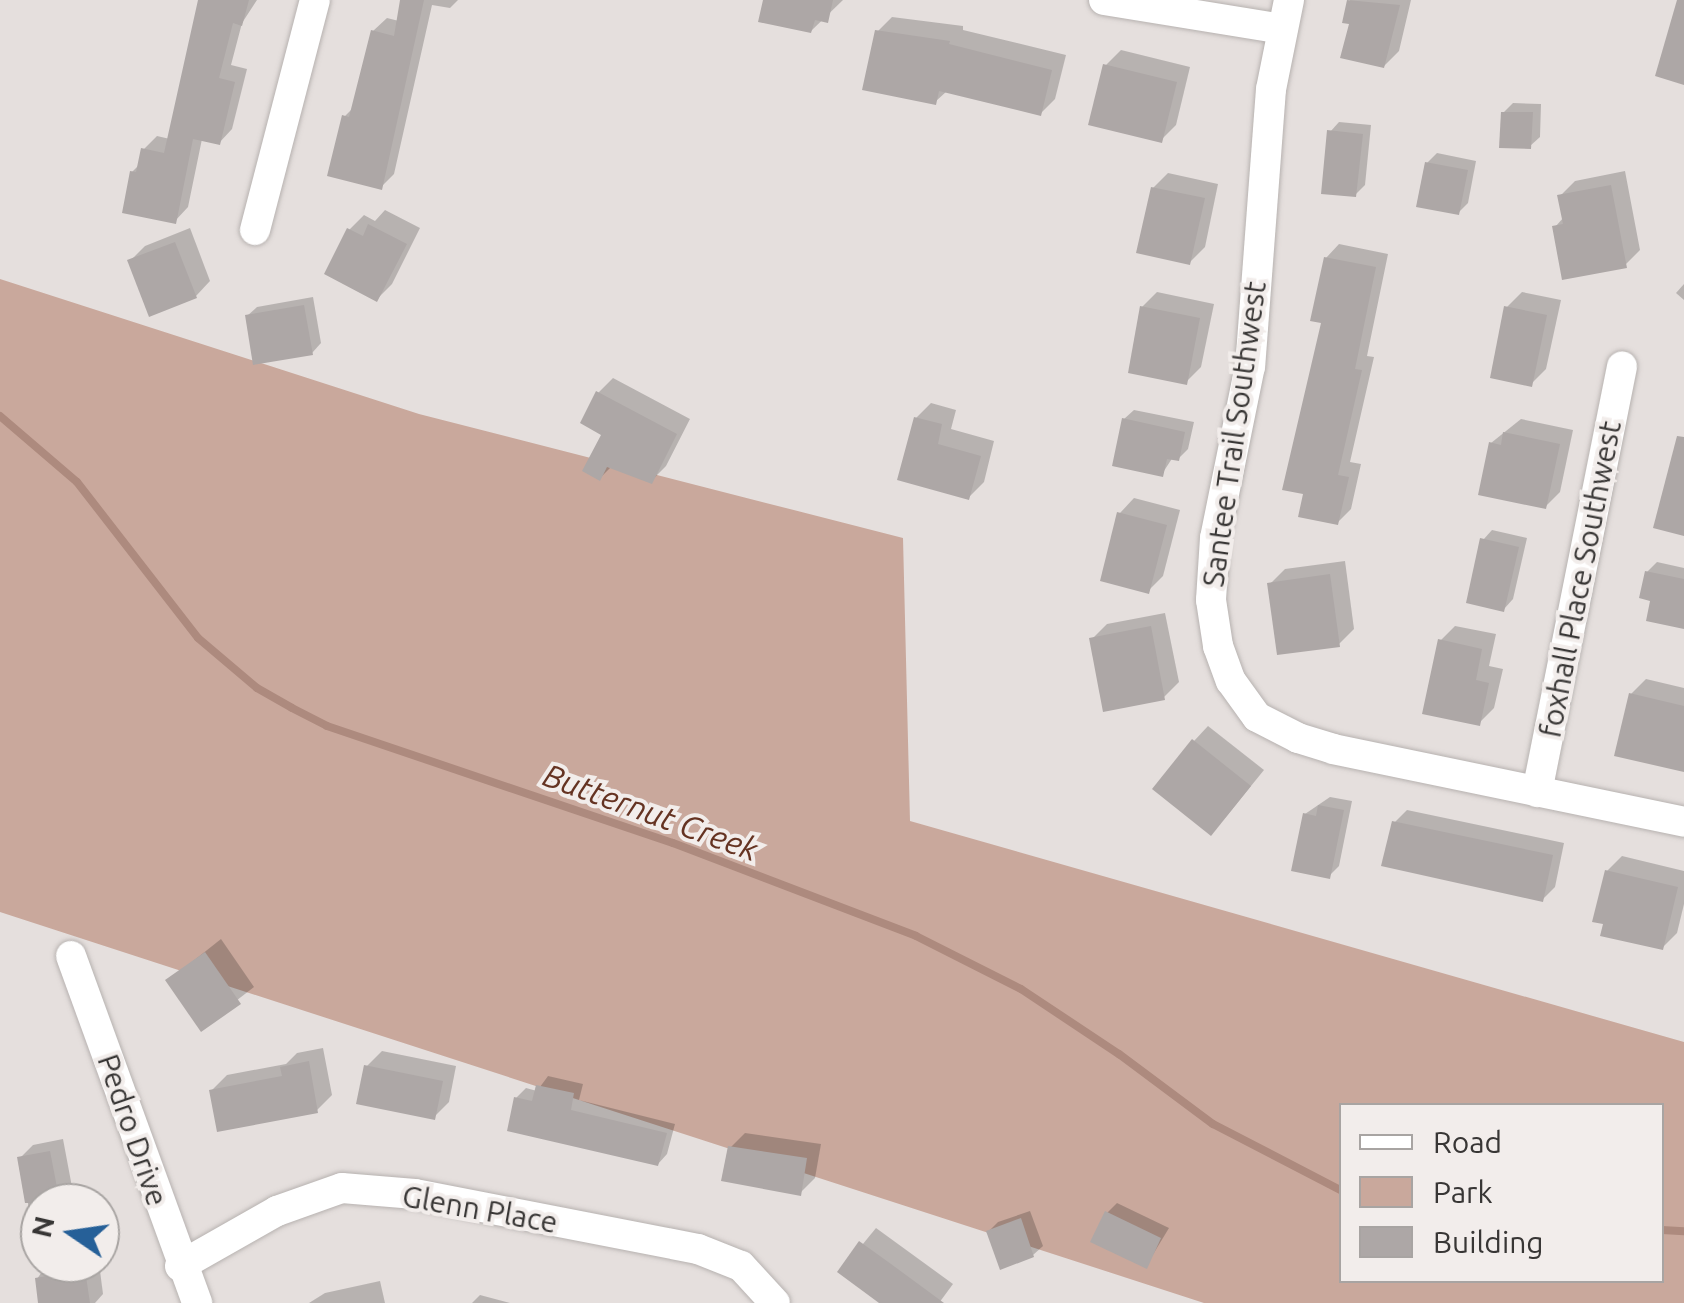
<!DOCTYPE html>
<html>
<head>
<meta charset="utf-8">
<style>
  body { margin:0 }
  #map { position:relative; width:1684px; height:1303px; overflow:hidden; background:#e5dfdd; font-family:Ubuntu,sans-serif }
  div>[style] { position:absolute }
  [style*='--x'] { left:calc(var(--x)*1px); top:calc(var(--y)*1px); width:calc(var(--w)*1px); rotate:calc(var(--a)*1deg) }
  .green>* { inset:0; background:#c9a89c }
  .shadow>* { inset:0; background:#0003 }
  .stream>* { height:8px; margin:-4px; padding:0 4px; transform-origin:4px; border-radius:4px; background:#ad8a7e }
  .building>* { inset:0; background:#ada7a6 }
  .roads { filter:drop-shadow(0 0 2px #b7b2b0) drop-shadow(0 0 2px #b7b2b0) }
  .street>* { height:30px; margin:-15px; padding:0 15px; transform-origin:15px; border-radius:15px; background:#fff }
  span { translate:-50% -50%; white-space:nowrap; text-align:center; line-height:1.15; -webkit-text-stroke:8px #f2edeb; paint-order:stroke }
  .street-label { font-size:30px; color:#383635 }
  .water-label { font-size:32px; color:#653322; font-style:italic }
  .legend { position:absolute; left:1339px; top:1103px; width:325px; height:180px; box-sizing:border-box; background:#f2edeb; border:2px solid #a8a4a2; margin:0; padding:12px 18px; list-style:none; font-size:30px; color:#383635 }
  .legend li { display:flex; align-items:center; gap:20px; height:50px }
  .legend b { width:50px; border:2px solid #a8a4a2 }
  .north { position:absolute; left:20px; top:1183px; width:100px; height:100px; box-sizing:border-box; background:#f2edeb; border:2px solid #a8a4a2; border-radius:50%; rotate:283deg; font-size:28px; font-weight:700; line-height:40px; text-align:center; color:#383635 }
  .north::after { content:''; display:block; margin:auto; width:35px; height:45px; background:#266098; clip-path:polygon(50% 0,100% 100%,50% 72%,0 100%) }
</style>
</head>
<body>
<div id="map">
  <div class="green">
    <div style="clip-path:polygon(evenodd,0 279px,419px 414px,903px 538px,910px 821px,1684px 1042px,1684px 1303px,1204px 1303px,0 912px,0 279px,1342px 1106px,1662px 1106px,1662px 1280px,1342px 1280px,1342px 1106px)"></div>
  </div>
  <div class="shadow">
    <div style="clip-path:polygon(201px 0,257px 0,242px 23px,231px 65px,247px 69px,232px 129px,219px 143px,202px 139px,188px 207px,175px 221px,132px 172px,140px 164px,143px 150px,157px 136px,170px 139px)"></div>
    <div style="clip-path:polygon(403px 0,458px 0,450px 8px,432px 5px,394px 174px,381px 187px,345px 116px,355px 106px,373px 31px,387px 18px,399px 21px)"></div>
    <div style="clip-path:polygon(766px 0,843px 0,811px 31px)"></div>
    <div style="clip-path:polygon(1350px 0,1411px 0,1399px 51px,1384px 66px,1352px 22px,1345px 21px)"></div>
    <div style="clip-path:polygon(892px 17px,963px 26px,963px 30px,1066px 55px,1055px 99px,1040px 114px,947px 91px,935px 102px,877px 32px)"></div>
    <div style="clip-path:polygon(1121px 50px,1190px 67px,1176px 125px,1161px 140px,1106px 65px)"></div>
    <div style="clip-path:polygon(1513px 103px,1541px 104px,1540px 137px,1530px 146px,1503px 113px)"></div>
    <div style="clip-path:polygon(1339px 122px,1371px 125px,1365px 185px,1355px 195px,1330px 132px)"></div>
    <div style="clip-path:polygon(1437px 153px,1476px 161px,1468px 203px,1459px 212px,1427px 163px)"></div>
    <div style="clip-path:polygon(1625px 171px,1640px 250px,1625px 265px,1555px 227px,1564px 217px,1560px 196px,1575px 181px)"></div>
    <div style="clip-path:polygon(1168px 173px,1218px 184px,1205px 247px,1190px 262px,1153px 188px)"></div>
    <div style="clip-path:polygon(385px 210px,420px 228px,392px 284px,377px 299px,349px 230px,364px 215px,375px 221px)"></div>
    <div style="clip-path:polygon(190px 228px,210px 281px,196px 296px,130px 261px,145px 246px)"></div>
    <div style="clip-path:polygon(1339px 244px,1388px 254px,1367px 356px,1374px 357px,1350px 462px,1361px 464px,1351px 509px,1337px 523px,1324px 321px,1326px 258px)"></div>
    <div style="clip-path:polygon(1684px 284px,1684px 300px,1676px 293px)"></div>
    <div style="clip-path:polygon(1157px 292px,1214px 304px,1201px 367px,1186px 382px,1142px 307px)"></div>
    <div style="clip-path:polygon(1522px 292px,1561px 300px,1546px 369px,1531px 384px,1507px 307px)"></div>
    <div style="clip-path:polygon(313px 297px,321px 343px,312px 353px,247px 316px,257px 307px)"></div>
    <div style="clip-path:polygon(613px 378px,690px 419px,666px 466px,651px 481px,612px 466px,600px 478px,604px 434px,598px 393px)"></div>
    <div style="clip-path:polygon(931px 403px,956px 410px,951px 429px,994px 441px,984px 482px,969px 497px,916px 418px)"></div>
    <div style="clip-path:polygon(1134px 410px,1194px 422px,1188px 449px,1179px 458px,1173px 457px,1162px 474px,1124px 419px)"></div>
    <div style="clip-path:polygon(1521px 419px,1573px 430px,1560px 492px,1545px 507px,1491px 443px)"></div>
    <div style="clip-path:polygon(1134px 498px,1180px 510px,1163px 576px,1148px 591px,1120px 513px)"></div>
    <div style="clip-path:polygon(1492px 530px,1527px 538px,1513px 599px,1504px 609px,1483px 540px)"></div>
    <div style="clip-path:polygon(1345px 561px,1354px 629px,1339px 644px,1270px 584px,1285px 569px)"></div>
    <div style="clip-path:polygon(1657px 562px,1684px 568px,1684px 626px,1653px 599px,1647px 572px)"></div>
    <div style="clip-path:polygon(1165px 613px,1179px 682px,1164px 697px,1092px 639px,1107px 624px)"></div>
    <div style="clip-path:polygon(1455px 626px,1496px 634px,1489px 666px,1503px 669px,1494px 708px,1479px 723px,1440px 641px)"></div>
    <div style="clip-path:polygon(1646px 679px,1684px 688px,1684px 770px,1631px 694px)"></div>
    <div style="clip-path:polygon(1208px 726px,1264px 770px,1225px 818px,1194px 741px)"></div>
    <div style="clip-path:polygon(1330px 797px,1352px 801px,1339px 866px,1329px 876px,1305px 814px)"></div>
    <div style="clip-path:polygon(1407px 810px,1564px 843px,1555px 887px,1542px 900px,1395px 822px)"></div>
    <div style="clip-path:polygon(1622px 856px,1684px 871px,1684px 904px,1677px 933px,1662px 948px,1606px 922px,1607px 871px)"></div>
    <div style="clip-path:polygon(221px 939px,254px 987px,201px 1028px,168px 981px)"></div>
    <div style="clip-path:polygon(323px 1048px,332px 1095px,317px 1110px,212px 1090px,227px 1075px,286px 1064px,297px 1053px)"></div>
    <div style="clip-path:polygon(382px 1051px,456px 1066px,449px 1102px,434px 1117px,367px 1066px)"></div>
    <div style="clip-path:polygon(548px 1076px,583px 1084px,579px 1100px,675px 1124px,667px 1154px,658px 1164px,516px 1098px,526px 1088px,537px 1091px)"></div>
    <div style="clip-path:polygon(745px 1133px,821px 1144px,815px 1178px,800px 1193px,730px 1148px)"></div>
    <div style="clip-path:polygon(63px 1139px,75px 1203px,40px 1203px,40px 1211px,39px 1207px,29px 1209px,20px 1158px,33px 1145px)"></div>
    <div style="clip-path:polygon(1117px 1203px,1169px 1228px,1146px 1266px,1107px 1213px)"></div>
    <div style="clip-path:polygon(1030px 1211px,1043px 1246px,1033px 1255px,988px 1232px,998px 1222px)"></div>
    <div style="clip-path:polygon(876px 1228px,953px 1284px,939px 1303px,883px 1303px,840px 1272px)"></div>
    <div style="clip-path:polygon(48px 1263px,99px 1263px,103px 1294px,95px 1303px,58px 1303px,37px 1279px)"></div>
    <div style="clip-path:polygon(380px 1281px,385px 1303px,309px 1303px,325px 1293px)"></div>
    <div style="clip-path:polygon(480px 1295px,510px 1303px,472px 1303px)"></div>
  </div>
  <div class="stream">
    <div style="--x:0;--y:416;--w:101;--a:40.6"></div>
    <div style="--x:77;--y:482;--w:197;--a:52.2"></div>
    <div style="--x:198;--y:638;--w:77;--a:40.3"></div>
    <div style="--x:257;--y:688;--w:40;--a:29.7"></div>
    <div style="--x:292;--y:708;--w:39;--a:27"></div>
    <div style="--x:327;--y:726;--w:365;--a:18.7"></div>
    <div style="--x:673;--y:843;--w:260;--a:20.9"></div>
    <div style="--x:916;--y:936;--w:118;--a:26.8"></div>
    <div style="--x:1021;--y:989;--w:118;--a:33.6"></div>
    <div style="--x:1119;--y:1054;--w:117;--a:36.7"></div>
    <div style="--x:1213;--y:1124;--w:145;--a:27.4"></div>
    <div style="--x:1662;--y:1230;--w:22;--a:3"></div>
  </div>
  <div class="building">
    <div style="clip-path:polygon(198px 0,249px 0,242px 26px,233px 23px,219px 78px,235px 82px,220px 145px,193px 139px,176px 224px,122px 213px,130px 171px,136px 172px,141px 148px,164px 153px)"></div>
    <div style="clip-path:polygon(400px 0,424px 0,382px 190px,327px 176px,342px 115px,349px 117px,371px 30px,394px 36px)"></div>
    <div style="clip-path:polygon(763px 0,833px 0,828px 23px,815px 20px,811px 33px,758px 22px)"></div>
    <div style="clip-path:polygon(1347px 0,1400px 5px,1384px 68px,1340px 58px,1349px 24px,1342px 23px)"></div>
    <div style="clip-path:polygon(1677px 0,1684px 0,1684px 85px,1655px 76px)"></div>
    <div style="clip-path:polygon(875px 30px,950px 41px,949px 44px,1052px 70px,1041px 116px,939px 91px,936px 105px,862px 90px)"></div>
    <div style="clip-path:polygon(1103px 64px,1177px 82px,1162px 143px,1088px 125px)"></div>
    <div style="clip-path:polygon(1501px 112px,1533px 112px,1531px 149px,1499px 148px)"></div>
    <div style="clip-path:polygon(1327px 130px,1363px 134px,1356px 197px,1321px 194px)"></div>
    <div style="clip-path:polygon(1425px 162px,1468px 170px,1459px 215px,1416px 207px)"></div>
    <div style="clip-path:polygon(1611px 185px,1627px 268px,1562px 280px,1552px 226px,1563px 224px,1557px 195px)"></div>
    <div style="clip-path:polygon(1151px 187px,1205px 198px,1190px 265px,1136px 253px)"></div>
    <div style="clip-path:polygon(368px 224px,407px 244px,377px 302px,324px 274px,347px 228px,363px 236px)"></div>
    <div style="clip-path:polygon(175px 242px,197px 298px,149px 317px,127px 260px)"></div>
    <div style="clip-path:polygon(1324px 257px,1376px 267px,1355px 369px,1362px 370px,1338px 475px,1349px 477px,1338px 525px,1298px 517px,1303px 494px,1282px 490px,1321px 323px,1310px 321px)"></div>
    <div style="clip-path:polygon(304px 305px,313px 355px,253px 365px,245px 315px)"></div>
    <div style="clip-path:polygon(1140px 306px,1200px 318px,1187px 385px,1128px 373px)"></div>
    <div style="clip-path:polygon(1504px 306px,1547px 315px,1532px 387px,1490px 378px)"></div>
    <div style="clip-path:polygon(596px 391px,677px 434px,652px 484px,607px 467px,600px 481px,582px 471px,601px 435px,580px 423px)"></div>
    <div style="clip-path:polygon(914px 417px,942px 424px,938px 444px,981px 456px,969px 500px,897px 480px)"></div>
    <div style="clip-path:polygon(1122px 418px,1185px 432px,1179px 461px,1167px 459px,1163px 477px,1112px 466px)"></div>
    <div style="clip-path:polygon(1503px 432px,1560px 444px,1546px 509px,1478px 495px,1489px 442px,1501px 445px)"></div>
    <div style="clip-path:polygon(1677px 436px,1684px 437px,1684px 536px,1653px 528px)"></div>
    <div style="clip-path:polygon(1117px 512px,1167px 525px,1149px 594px,1100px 581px)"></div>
    <div style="clip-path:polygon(1480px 538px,1519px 547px,1504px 612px,1466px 603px)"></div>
    <div style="clip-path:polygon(1645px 571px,1684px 579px,1684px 629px,1646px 621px,1650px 601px,1639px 598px)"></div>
    <div style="clip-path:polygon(1330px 574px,1340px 647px,1277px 655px,1267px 583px)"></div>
    <div style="clip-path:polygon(1151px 626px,1165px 700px,1103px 712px,1089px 638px)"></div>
    <div style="clip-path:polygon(1438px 639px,1482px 649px,1476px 680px,1489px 683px,1480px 726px,1422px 714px)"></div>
    <div style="clip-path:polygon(1629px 693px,1684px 706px,1684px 772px,1614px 756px)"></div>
    <div style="clip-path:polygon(1192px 739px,1251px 786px,1211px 836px,1152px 789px)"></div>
    <div style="clip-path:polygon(1318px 805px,1344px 810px,1330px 879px,1291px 871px,1303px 813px,1316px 816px)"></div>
    <div style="clip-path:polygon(1392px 821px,1553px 855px,1543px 902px,1381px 866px)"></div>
    <div style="clip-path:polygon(1605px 870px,1678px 887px,1663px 950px,1600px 936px,1603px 924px,1592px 922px)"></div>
    <div style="clip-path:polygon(205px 952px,241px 1004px,201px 1032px,165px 980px)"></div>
    <div style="clip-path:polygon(309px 1061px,318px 1113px,217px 1132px,209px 1090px,282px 1076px,280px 1067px)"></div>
    <div style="clip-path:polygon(364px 1065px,443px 1081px,435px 1120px,356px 1104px)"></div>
    <div style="clip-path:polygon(536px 1085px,574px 1093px,571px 1110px,667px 1133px,658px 1166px,507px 1131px,514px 1097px,532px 1101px)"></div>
    <div style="clip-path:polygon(728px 1146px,807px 1158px,801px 1196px,721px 1181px)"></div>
    <div style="clip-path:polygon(50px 1151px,60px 1203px,25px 1203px,17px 1157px)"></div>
    <div style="clip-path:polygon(1105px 1211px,1161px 1238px,1147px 1269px,1090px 1242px)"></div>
    <div style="clip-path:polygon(1021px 1218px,1034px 1257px,1000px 1270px,986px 1231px)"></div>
    <div style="clip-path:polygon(859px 1241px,891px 1264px,944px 1303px,879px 1303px,837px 1272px)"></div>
    <div style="clip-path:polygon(45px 1263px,84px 1263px,90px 1303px,38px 1303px,35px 1278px,47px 1276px)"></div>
  </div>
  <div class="roads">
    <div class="street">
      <div style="--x:1104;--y:0;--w:181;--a:9.2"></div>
      <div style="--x:1289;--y:0;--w:91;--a:101.4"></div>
      <div style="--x:1271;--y:89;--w:278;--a:94.3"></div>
      <div style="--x:1250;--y:366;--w:176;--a:101.5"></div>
      <div style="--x:1215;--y:538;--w:62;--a:93.7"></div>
      <div style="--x:1211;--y:600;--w:47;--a:81.3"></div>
      <div style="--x:1218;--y:646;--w:37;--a:70"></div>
      <div style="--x:1231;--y:681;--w:44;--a:54.2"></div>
      <div style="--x:1257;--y:717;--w:46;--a:27.1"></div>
      <div style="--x:1298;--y:738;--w:37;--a:17"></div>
      <div style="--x:1333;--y:749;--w:359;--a:11.7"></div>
      <div style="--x:255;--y:230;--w:238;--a:-75.4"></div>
      <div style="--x:1537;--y:792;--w:434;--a:-78.7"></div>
      <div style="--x:71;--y:956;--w:369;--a:70"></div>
      <div style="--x:180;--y:1266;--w:112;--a:-29.6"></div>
      <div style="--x:277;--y:1211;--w:69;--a:-19.5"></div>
      <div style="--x:342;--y:1188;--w:73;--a:4.7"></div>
      <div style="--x:415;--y:1194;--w:288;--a:11"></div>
      <div style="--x:698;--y:1249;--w:46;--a:21.6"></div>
      <div style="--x:741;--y:1266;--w:50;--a:47.4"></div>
    </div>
  </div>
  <div class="street-label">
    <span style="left:1234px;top:434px;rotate:-82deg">Santee Trail Southwest</span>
    <span style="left:1580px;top:579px;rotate:-79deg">foxhall Place Southwest</span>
    <span style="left:133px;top:1130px;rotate:71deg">Pedro Drive</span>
    <span style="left:480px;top:1209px;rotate:10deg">Glenn Place</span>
  </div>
  <div class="water-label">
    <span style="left:651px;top:812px;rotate:20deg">Butternut Creek</span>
  </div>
  <ul class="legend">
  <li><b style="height:12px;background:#fff"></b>Road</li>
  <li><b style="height:28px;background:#c9a89c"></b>Park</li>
  <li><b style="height:28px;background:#ada7a6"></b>Building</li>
  </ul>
  <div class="north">N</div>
</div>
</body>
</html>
